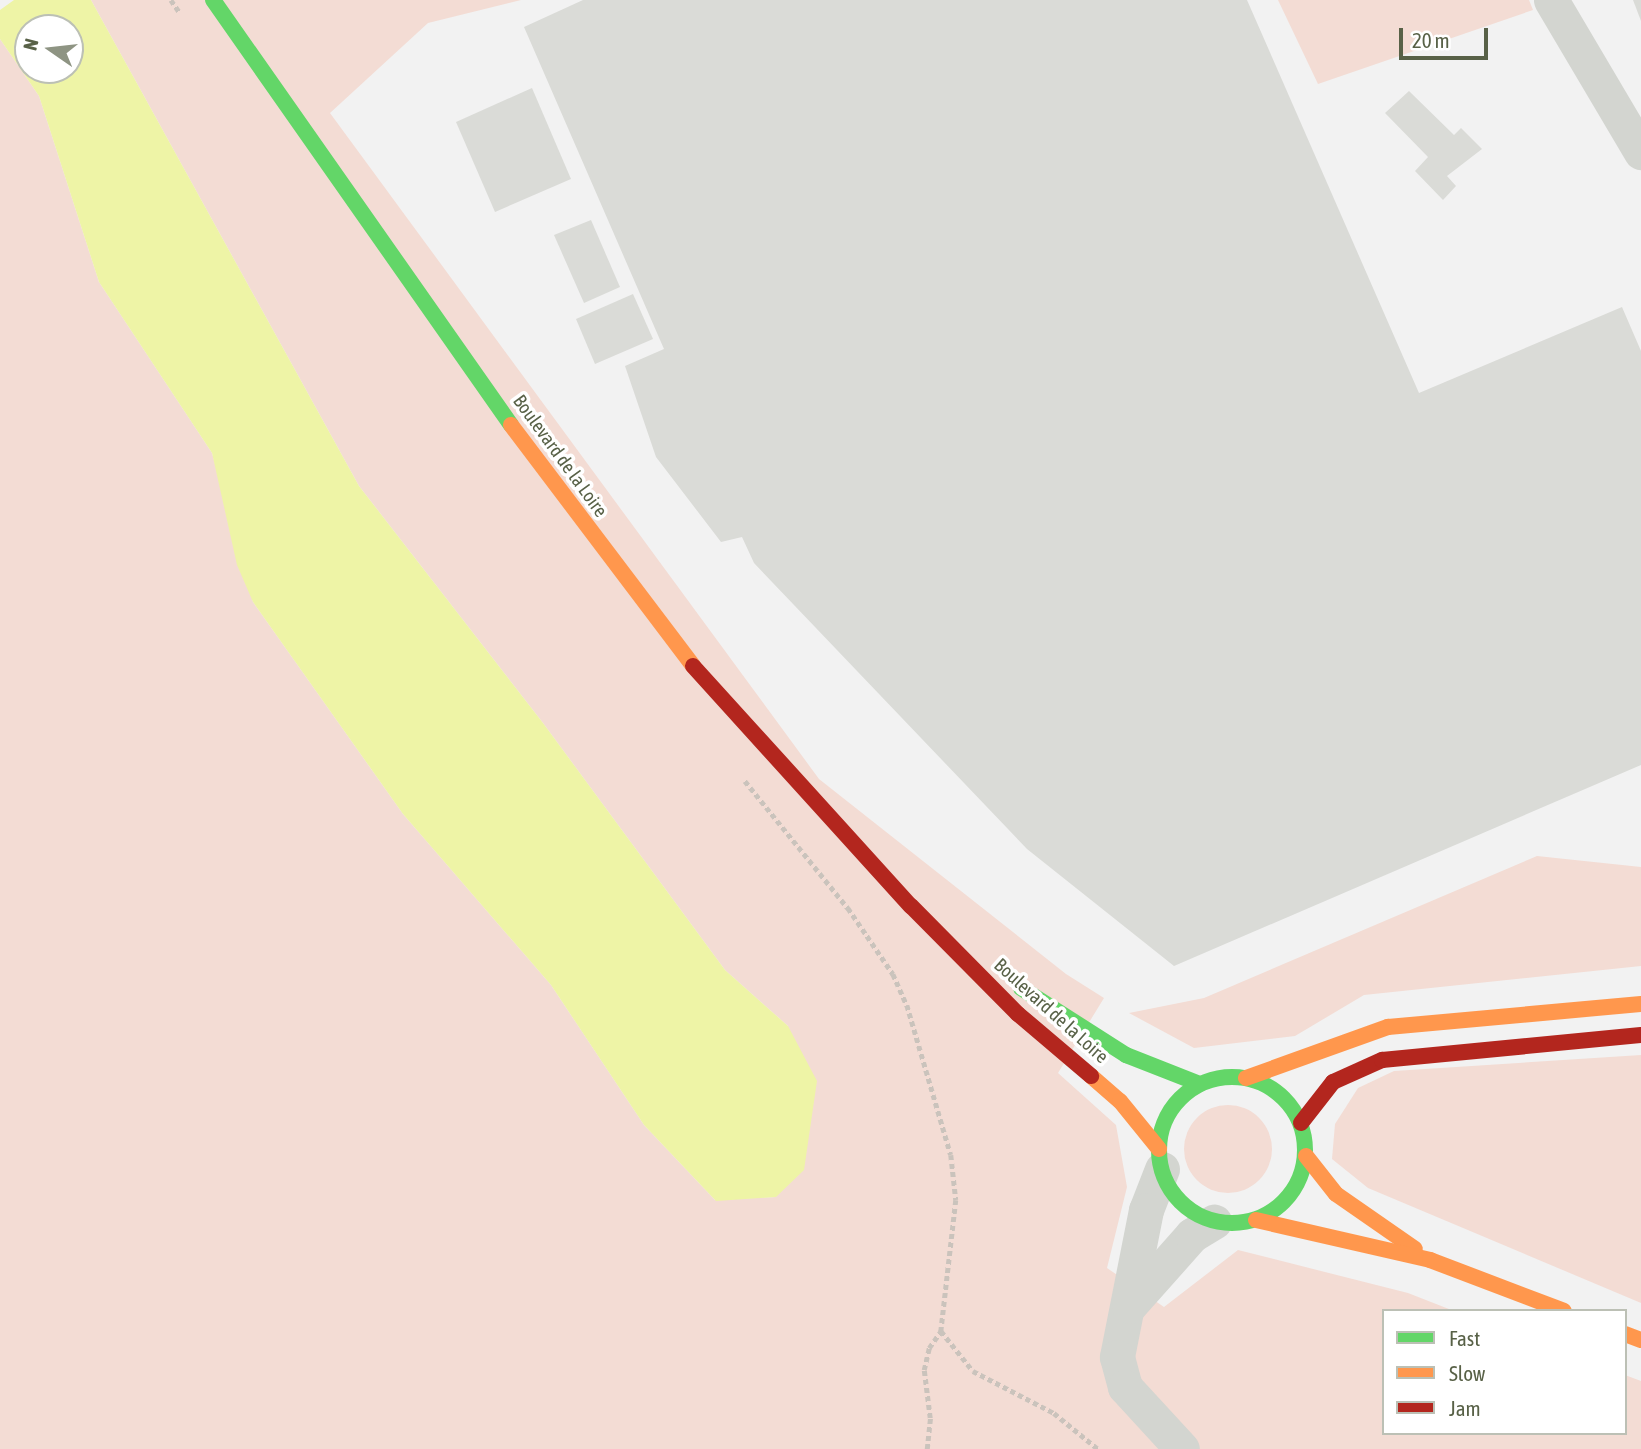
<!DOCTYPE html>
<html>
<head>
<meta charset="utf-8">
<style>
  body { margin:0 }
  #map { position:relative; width:1641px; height:1449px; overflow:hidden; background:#f2f2f2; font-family:"Asap Condensed",sans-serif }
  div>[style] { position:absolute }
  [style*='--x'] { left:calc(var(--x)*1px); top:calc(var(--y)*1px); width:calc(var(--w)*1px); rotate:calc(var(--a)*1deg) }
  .green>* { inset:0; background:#f3dcd4 }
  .round { border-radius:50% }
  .water>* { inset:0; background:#eef4a6 }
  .building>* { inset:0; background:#dadbd7 }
  .path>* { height:4.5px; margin-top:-2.25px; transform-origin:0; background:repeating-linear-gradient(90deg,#cac3bc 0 5px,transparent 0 8.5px) }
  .street>* { height:35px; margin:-17.5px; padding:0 17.5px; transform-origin:17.5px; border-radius:17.5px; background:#d3d5d0 }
  .fast>* { height:16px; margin:-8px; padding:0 8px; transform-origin:8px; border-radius:8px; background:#63d668 }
  .fast>.ring { margin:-8px; padding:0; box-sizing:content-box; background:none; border:16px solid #63d668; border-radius:50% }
  .slow>* { height:16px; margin:-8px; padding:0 8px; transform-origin:8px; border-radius:8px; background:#ff974d }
  .jam>* { height:16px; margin:-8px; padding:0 8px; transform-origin:8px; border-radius:8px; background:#b3261e }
  span { translate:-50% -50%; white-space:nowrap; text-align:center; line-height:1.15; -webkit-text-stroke:7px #fff; paint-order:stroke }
  .street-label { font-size:19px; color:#586147 }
  .legend { position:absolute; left:1382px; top:1309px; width:245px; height:126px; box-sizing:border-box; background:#fff; border:2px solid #bcc0b5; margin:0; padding:9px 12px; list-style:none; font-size:21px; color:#586147 }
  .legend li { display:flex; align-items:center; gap:14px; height:35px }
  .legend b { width:35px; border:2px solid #bcc0b5 }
  .north { position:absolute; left:14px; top:14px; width:70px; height:70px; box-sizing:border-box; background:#fff; border:2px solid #bcc0b5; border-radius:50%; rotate:284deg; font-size:19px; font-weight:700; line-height:28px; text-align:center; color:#586147 }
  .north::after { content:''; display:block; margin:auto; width:24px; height:32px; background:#8e9483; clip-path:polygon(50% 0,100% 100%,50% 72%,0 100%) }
  .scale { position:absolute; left:1399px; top:28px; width:89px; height:32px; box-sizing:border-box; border:4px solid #586147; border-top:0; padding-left:9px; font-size:21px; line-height:24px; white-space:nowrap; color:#586147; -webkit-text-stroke:5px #fff; paint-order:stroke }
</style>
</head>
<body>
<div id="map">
  <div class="green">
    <div style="clip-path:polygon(91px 0,521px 0,428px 23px,330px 113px,819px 779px,1066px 974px,1104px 998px,1058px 1073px,1116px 1125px,1127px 1187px,1107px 1268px,1164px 1307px,1238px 1250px,1408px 1293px,1454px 1311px,1384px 1311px,1384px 1433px,1625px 1433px,1625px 1375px,1641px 1381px,1641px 1449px,0 1449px,0 39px,39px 96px,99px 282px,212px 453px,253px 602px,403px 814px,551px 985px,644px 1125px,715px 1200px,776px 1197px,788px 1026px,725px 970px,543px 723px,359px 486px)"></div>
    <div style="clip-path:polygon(1278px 0,1529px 0,1533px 10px,1318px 84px)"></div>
    <div style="clip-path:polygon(1537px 856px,1641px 867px,1641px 966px,1364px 995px,1295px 1036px,1194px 1048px,1129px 1013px,1204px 998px)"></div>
    <div style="clip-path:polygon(1641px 1055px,1641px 1303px,1368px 1188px,1332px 1159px,1335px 1124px,1358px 1088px,1394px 1071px)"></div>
    <div class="round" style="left:1184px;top:1105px;width:88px;height:88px"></div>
  </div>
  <div class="water">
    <div style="clip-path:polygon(evenodd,14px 0,91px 0,359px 486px,543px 723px,725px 970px,788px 1026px,817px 1081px,804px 1170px,776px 1197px,716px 1201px,644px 1125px,551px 985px,403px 814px,253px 602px,237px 565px,212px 453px,99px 282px,39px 96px,0 39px,0 10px,14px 0,28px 28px,70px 28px,70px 70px,28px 70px,28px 28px)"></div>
  </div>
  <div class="building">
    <div style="clip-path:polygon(583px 0,1247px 0,1419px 393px,1622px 307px,1641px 351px,1641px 765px,1174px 966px,1027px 849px,754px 563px,742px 537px,721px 542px,656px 457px,625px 366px,664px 349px,524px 27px)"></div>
    <div style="clip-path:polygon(1633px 0,1641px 0,1641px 21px)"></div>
    <div style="clip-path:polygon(532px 88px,571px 179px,495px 212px,456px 122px)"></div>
    <div style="clip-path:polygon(1409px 91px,1454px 135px,1461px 128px,1482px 149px,1447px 176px,1456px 186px,1443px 200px,1415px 171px,1428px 157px,1385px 113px)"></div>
    <div style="clip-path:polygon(591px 220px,620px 287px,584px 303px,554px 235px)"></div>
    <div style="clip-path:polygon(633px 294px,653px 339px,595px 364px,576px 319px)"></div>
  </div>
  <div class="path">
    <div style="--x:171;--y:0;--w:16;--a:55"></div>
    <div style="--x:745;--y:781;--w:164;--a:51"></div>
    <div style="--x:848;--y:908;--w:80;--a:55.7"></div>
    <div style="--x:893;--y:974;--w:34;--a:66"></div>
    <div style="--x:907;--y:1005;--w:156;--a:73.7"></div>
    <div style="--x:951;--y:1155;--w:45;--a:83.7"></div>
    <div style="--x:956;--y:1200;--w:132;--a:96.5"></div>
    <div style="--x:941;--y:1331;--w:51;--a:51.3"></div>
    <div style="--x:973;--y:1371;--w:91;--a:27.4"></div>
    <div style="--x:1054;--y:1413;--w:57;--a:39.3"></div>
    <div style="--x:927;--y:1449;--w:31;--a:-84"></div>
    <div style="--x:930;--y:1418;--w:48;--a:-97.1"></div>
    <div style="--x:924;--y:1370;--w:23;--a:-77"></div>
    <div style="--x:929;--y:1348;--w:21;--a:-55"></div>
  </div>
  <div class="street">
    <div style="--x:1551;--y:0;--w:177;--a:59.4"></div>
    <div style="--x:1162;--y:1169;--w:44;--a:111.3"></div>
    <div style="--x:1146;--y:1210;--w:150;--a:101.2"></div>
    <div style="--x:1117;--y:1357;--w:31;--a:75"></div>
    <div style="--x:1125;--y:1387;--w:84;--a:47.4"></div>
    <div style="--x:1129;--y:1306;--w:95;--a:-48.4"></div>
    <div style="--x:1192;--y:1235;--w:26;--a:-31"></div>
  </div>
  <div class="fast">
    <div style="--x:213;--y:0;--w:519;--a:54.96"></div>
    <div style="--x:1021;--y:988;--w:125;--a:32.5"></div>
    <div style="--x:1126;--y:1055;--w:79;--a:21.4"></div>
    <div class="ring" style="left:1159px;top:1077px;width:130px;height:130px"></div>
  </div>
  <div class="slow">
    <div style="--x:511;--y:425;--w:302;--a:52.9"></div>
    <div style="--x:1091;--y:1076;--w:38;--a:41"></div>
    <div style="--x:1120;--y:1101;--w:62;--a:50.9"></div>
    <div style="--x:1246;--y:1078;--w:151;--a:-19.8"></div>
    <div style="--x:1388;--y:1027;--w:254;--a:-5.2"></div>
    <div style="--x:1306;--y:1156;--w:48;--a:51.7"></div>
    <div style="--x:1336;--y:1194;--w:96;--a:34.8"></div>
    <div style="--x:1256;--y:1220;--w:179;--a:12.9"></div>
    <div style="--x:1430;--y:1260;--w:143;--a:20.8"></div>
    <div style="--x:1625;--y:1334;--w:17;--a:21"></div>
  </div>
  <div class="jam">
    <div style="--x:693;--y:666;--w:324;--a:47.8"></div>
    <div style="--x:911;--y:906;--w:152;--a:45.3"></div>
    <div style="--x:1018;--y:1014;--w:96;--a:40.3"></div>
    <div style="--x:1301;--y:1123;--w:52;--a:-52"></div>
    <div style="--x:1333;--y:1082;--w:54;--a:-24.2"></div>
    <div style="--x:1382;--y:1060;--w:260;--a:-5.5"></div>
  </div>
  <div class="street-label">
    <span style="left:560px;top:456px;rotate:54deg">Boulevard de la Loire</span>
    <span style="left:1051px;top:1011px;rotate:42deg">Boulevard de la Loire</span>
  </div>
  <ul class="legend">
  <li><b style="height:9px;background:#63d668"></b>Fast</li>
  <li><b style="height:9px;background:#ff974d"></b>Slow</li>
  <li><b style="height:9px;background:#b3261e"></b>Jam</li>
  </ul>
  <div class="north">N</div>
  <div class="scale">20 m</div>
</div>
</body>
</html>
